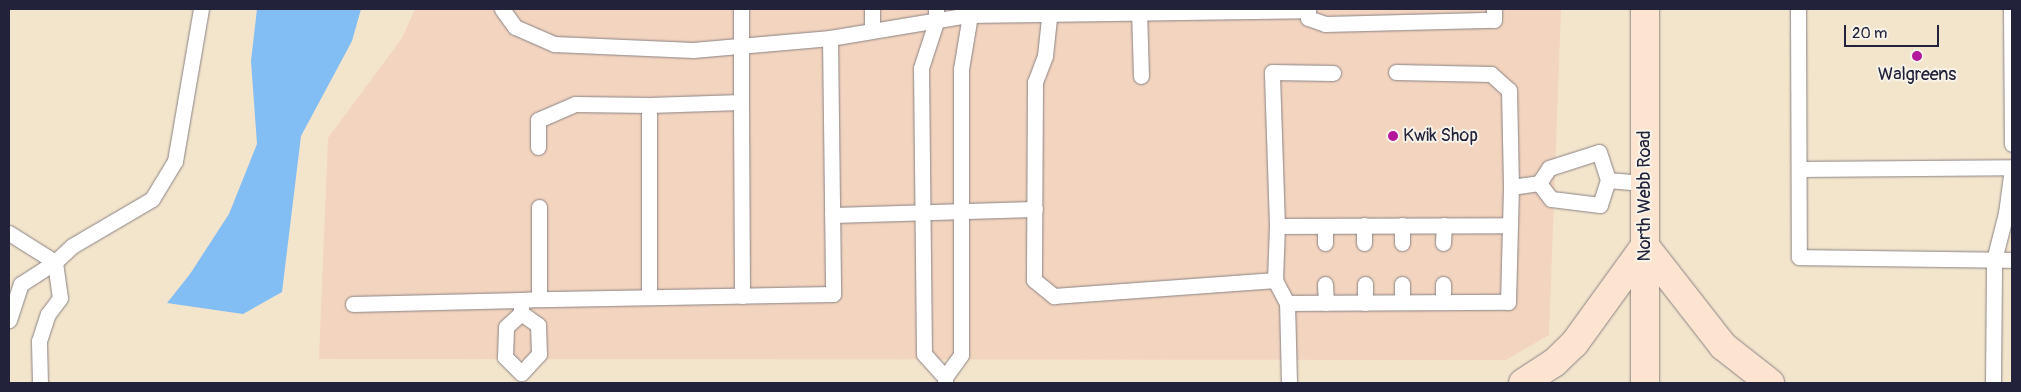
<!DOCTYPE html>
<html>
<head>
<meta charset="utf-8">
<style>
  body { margin:0 }
  #map { position:relative; width:2021px; height:392px; overflow:hidden; background:#f3e4cc; font-family:Pangolin,sans-serif }
  div>[style] { position:absolute }
  [style*='--x'] { left:calc(var(--x)*1px); top:calc(var(--y)*1px); width:calc(var(--w)*1px); rotate:calc(var(--a)*1deg) }
  .built>* { inset:0; background:#f3d4bf }
  .water>* { inset:0; background:#82bdf4 }
  .roads { filter:drop-shadow(0 0 1px #8a8384) drop-shadow(0 0 1px #8a8384) }
  .service>* { height:15px; margin:-7.5px; padding:0 7.5px; transform-origin:7.5px; border-radius:7.5px; background:#fff }
  .secondary>* { height:28px; margin:-14px; padding:0 14px; transform-origin:14px; border-radius:14px; background:#fde4d1 }
  .dots>* { width:14px; height:14px; translate:-50% -50%; box-sizing:border-box; border:2px solid #f7f3e8; border-radius:50% }
  span { translate:-50% -50%; white-space:nowrap; text-align:center; line-height:1.15; -webkit-text-stroke:4px #f7f3e8; paint-order:stroke }
  .poi-label { font-size:18px; color:#22223b }
  .left { translate:0 -50%; text-align:left }
  .street-label { font-size:18px; color:#22223b }
  .frame { position:absolute; inset:0; border:10px solid #22223b; pointer-events:none }
  .scale { position:absolute; left:1844px; top:25px; width:95px; height:22px; box-sizing:border-box; border:2px solid #22223b; border-top:0; padding-left:6px; font-size:15px; line-height:18px; white-space:nowrap; color:#22223b; -webkit-text-stroke:4px #f7f3e8; paint-order:stroke }
</style>
</head>
<body>
<div id="map">
  <div class="built">
    <div style="clip-path:polygon(415px 9px,1561px 9px,1549px 335px,1506px 360px,319px 359px,328px 138px,402px 38px)"></div>
  </div>
  <div class="water">
    <div style="clip-path:polygon(257px 9px,361px 9px,352px 41px,301px 136px,282px 292px,243px 314px,167px 303px,190px 274px,229px 214px,257px 144px,251px 61px)"></div>
  </div>
  <div class="roads">
    <div class="service">
      <div style="--x:502;--y:9;--w:22;--a:54"></div>
      <div style="--x:515;--y:27;--w:43;--a:23.6"></div>
      <div style="--x:554;--y:44;--w:139;--a:2.5"></div>
      <div style="--x:693;--y:50;--w:138;--a:-5"></div>
      <div style="--x:830;--y:38;--w:256;--a:89.3"></div>
      <div style="--x:833;--y:294;--w:294;--a:179"></div>
      <div style="--x:539;--y:299;--w:18;--a:177"></div>
      <div style="--x:521;--y:300;--w:13;--a:90"></div>
      <div style="--x:872;--y:9;--w:21;--a:90"></div>
      <div style="--x:936;--y:9;--w:13;--a:90"></div>
      <div style="--x:936;--y:22;--w:48;--a:108.1"></div>
      <div style="--x:921;--y:68;--w:286;--a:89.4"></div>
      <div style="--x:924;--y:354;--w:31;--a:48"></div>
      <div style="--x:1050;--y:9;--w:47;--a:96.1"></div>
      <div style="--x:1045;--y:56;--w:28;--a:111"></div>
      <div style="--x:1035;--y:82;--w:198;--a:90.3"></div>
      <div style="--x:1034;--y:280;--w:26;--a:39"></div>
      <div style="--x:1054;--y:296;--w:222;--a:-4.1"></div>
      <div style="--x:1139;--y:9;--w:67;--a:88.3"></div>
      <div style="--x:1308;--y:9;--w:9;--a:90"></div>
      <div style="--x:1308;--y:18;--w:18;--a:19"></div>
      <div style="--x:1325;--y:24;--w:169;--a:-1.4"></div>
      <div style="--x:1494;--y:20;--w:11;--a:-90"></div>
      <div style="--x:1798;--y:9;--w:248;--a:89.8"></div>
      <div style="--x:1799;--y:257;--w:213;--a:0.8"></div>
      <div style="--x:2011;--y:9;--w:135;--a:89.6"></div>
      <div style="--x:830;--y:38;--w:141;--a:-9.4"></div>
      <div style="--x:969;--y:15;--w:339;--a:-0.8"></div>
      <div style="--x:1396;--y:72;--w:95;--a:1.2"></div>
      <div style="--x:1491;--y:74;--w:24;--a:42"></div>
      <div style="--x:1509;--y:90;--w:97;--a:88.8"></div>
      <div style="--x:741;--y:102;--w:194;--a:89.7"></div>
      <div style="--x:538;--y:147;--w:27;--a:-90"></div>
      <div style="--x:538;--y:120;--w:40;--a:-23.4"></div>
      <div style="--x:575;--y:104;--w:74;--a:0.8"></div>
      <div style="--x:1799;--y:169;--w:213;--a:-0.5"></div>
      <div style="--x:1608;--y:180;--w:37;--a:5"></div>
      <div style="--x:539;--y:207;--w:92;--a:90"></div>
      <div style="--x:832;--y:215;--w:203;--a:-1.7"></div>
      <div style="--x:1364;--y:225;--w:18;--a:90"></div>
      <div style="--x:1402;--y:225;--w:18;--a:90"></div>
      <div style="--x:1277;--y:226;--w:154;--a:-91.9"></div>
      <div style="--x:1272;--y:72;--w:61;--a:0.9"></div>
      <div style="--x:1325;--y:226;--w:17;--a:90"></div>
      <div style="--x:9;--y:233;--w:54;--a:32.2"></div>
      <div style="--x:1443;--y:243;--w:18;--a:-87"></div>
      <div style="--x:1325;--y:284;--w:19;--a:87"></div>
      <div style="--x:1365;--y:284;--w:19;--a:90"></div>
      <div style="--x:1402;--y:284;--w:18;--a:90"></div>
      <div style="--x:649;--y:297;--w:192;--a:-90"></div>
      <div style="--x:649;--y:105;--w:92;--a:-1.9"></div>
      <div style="--x:741;--y:102;--w:93;--a:-90"></div>
      <div style="--x:1443;--y:302;--w:18;--a:-90"></div>
      <div style="--x:1287;--y:303;--w:26;--a:-118"></div>
      <div style="--x:1275;--y:280;--w:54;--a:-87.9"></div>
      <div style="--x:1277;--y:226;--w:233;--a:-0.2"></div>
      <div style="--x:353;--y:304;--w:168;--a:-1.4"></div>
      <div style="--x:521;--y:313;--w:21;--a:35"></div>
      <div style="--x:538;--y:325;--w:29;--a:88"></div>
      <div style="--x:539;--y:354;--w:26;--a:133"></div>
      <div style="--x:521;--y:373;--w:23;--a:-135"></div>
      <div style="--x:505;--y:357;--w:30;--a:-88"></div>
      <div style="--x:506;--y:327;--w:21;--a:-43"></div>
      <div style="--x:9;--y:320;--w:38;--a:-72"></div>
      <div style="--x:21;--y:284;--w:40;--a:-32.9"></div>
      <div style="--x:55;--y:262;--w:23;--a:-43"></div>
      <div style="--x:72;--y:246;--w:93;--a:-30.4"></div>
      <div style="--x:152;--y:199;--w:44;--a:-58.8"></div>
      <div style="--x:175;--y:161;--w:154;--a:-80.3"></div>
      <div style="--x:40;--y:383;--w:42;--a:-91.4"></div>
      <div style="--x:39;--y:341;--w:28;--a:-72"></div>
      <div style="--x:48;--y:314;--w:20;--a:-53"></div>
      <div style="--x:60;--y:298;--w:36;--a:-98"></div>
      <div style="--x:945;--y:383;--w:6;--a:-90"></div>
      <div style="--x:945;--y:377;--w:27;--a:-54"></div>
      <div style="--x:961;--y:355;--w:286;--a:-90"></div>
      <div style="--x:961;--y:69;--w:61;--a:-80.5"></div>
      <div style="--x:1289;--y:383;--w:80;--a:-91.4"></div>
      <div style="--x:1287;--y:303;--w:221;--a:-0.3"></div>
      <div style="--x:1508;--y:302;--w:115;--a:-88.5"></div>
      <div style="--x:1511;--y:187;--w:28;--a:-8"></div>
      <div style="--x:1539;--y:183;--w:18;--a:-56"></div>
      <div style="--x:1549;--y:168;--w:52;--a:-17.7"></div>
      <div style="--x:1599;--y:152;--w:29;--a:72"></div>
      <div style="--x:1608;--y:180;--w:26;--a:108"></div>
      <div style="--x:1600;--y:205;--w:49;--a:-173"></div>
      <div style="--x:1551;--y:199;--w:20;--a:-127"></div>
      <div style="--x:1993;--y:383;--w:123;--a:-89.5"></div>
      <div style="--x:1994;--y:260;--w:49;--a:-75.7"></div>
      <div style="--x:2006;--y:213;--w:45;--a:-82.4"></div>
    </div>
    <div class="secondary">
      <div style="--x:1645;--y:9;--w:374;--a:90"></div>
      <div style="--x:1523;--y:383;--w:37;--a:-33"></div>
      <div style="--x:1554;--y:363;--w:28;--a:-44"></div>
      <div style="--x:1574;--y:344;--w:121;--a:-54.1"></div>
      <div style="--x:1645;--y:246;--w:127;--a:52"></div>
      <div style="--x:1723;--y:346;--w:60;--a:38.2"></div>
    </div>
  </div>
  <div class="dots">
    <div style="left:1917px;top:56px;background:#b5179e"></div>
    <div style="left:1393px;top:136px;background:#b5179e"></div>
  </div>
  <div class="poi-label">
    <span style="left:1917px;top:75px">Walgreens</span>
    <span class="left" style="left:1403px;top:136px">Kwik Shop</span>
  </div>
  <div class="street-label">
    <span style="left:1645px;top:196px;rotate:-90deg">North Webb Road</span>
  </div>
  <div class="frame"></div>
  <div class="scale">20 m</div>
</div>
</body>
</html>
